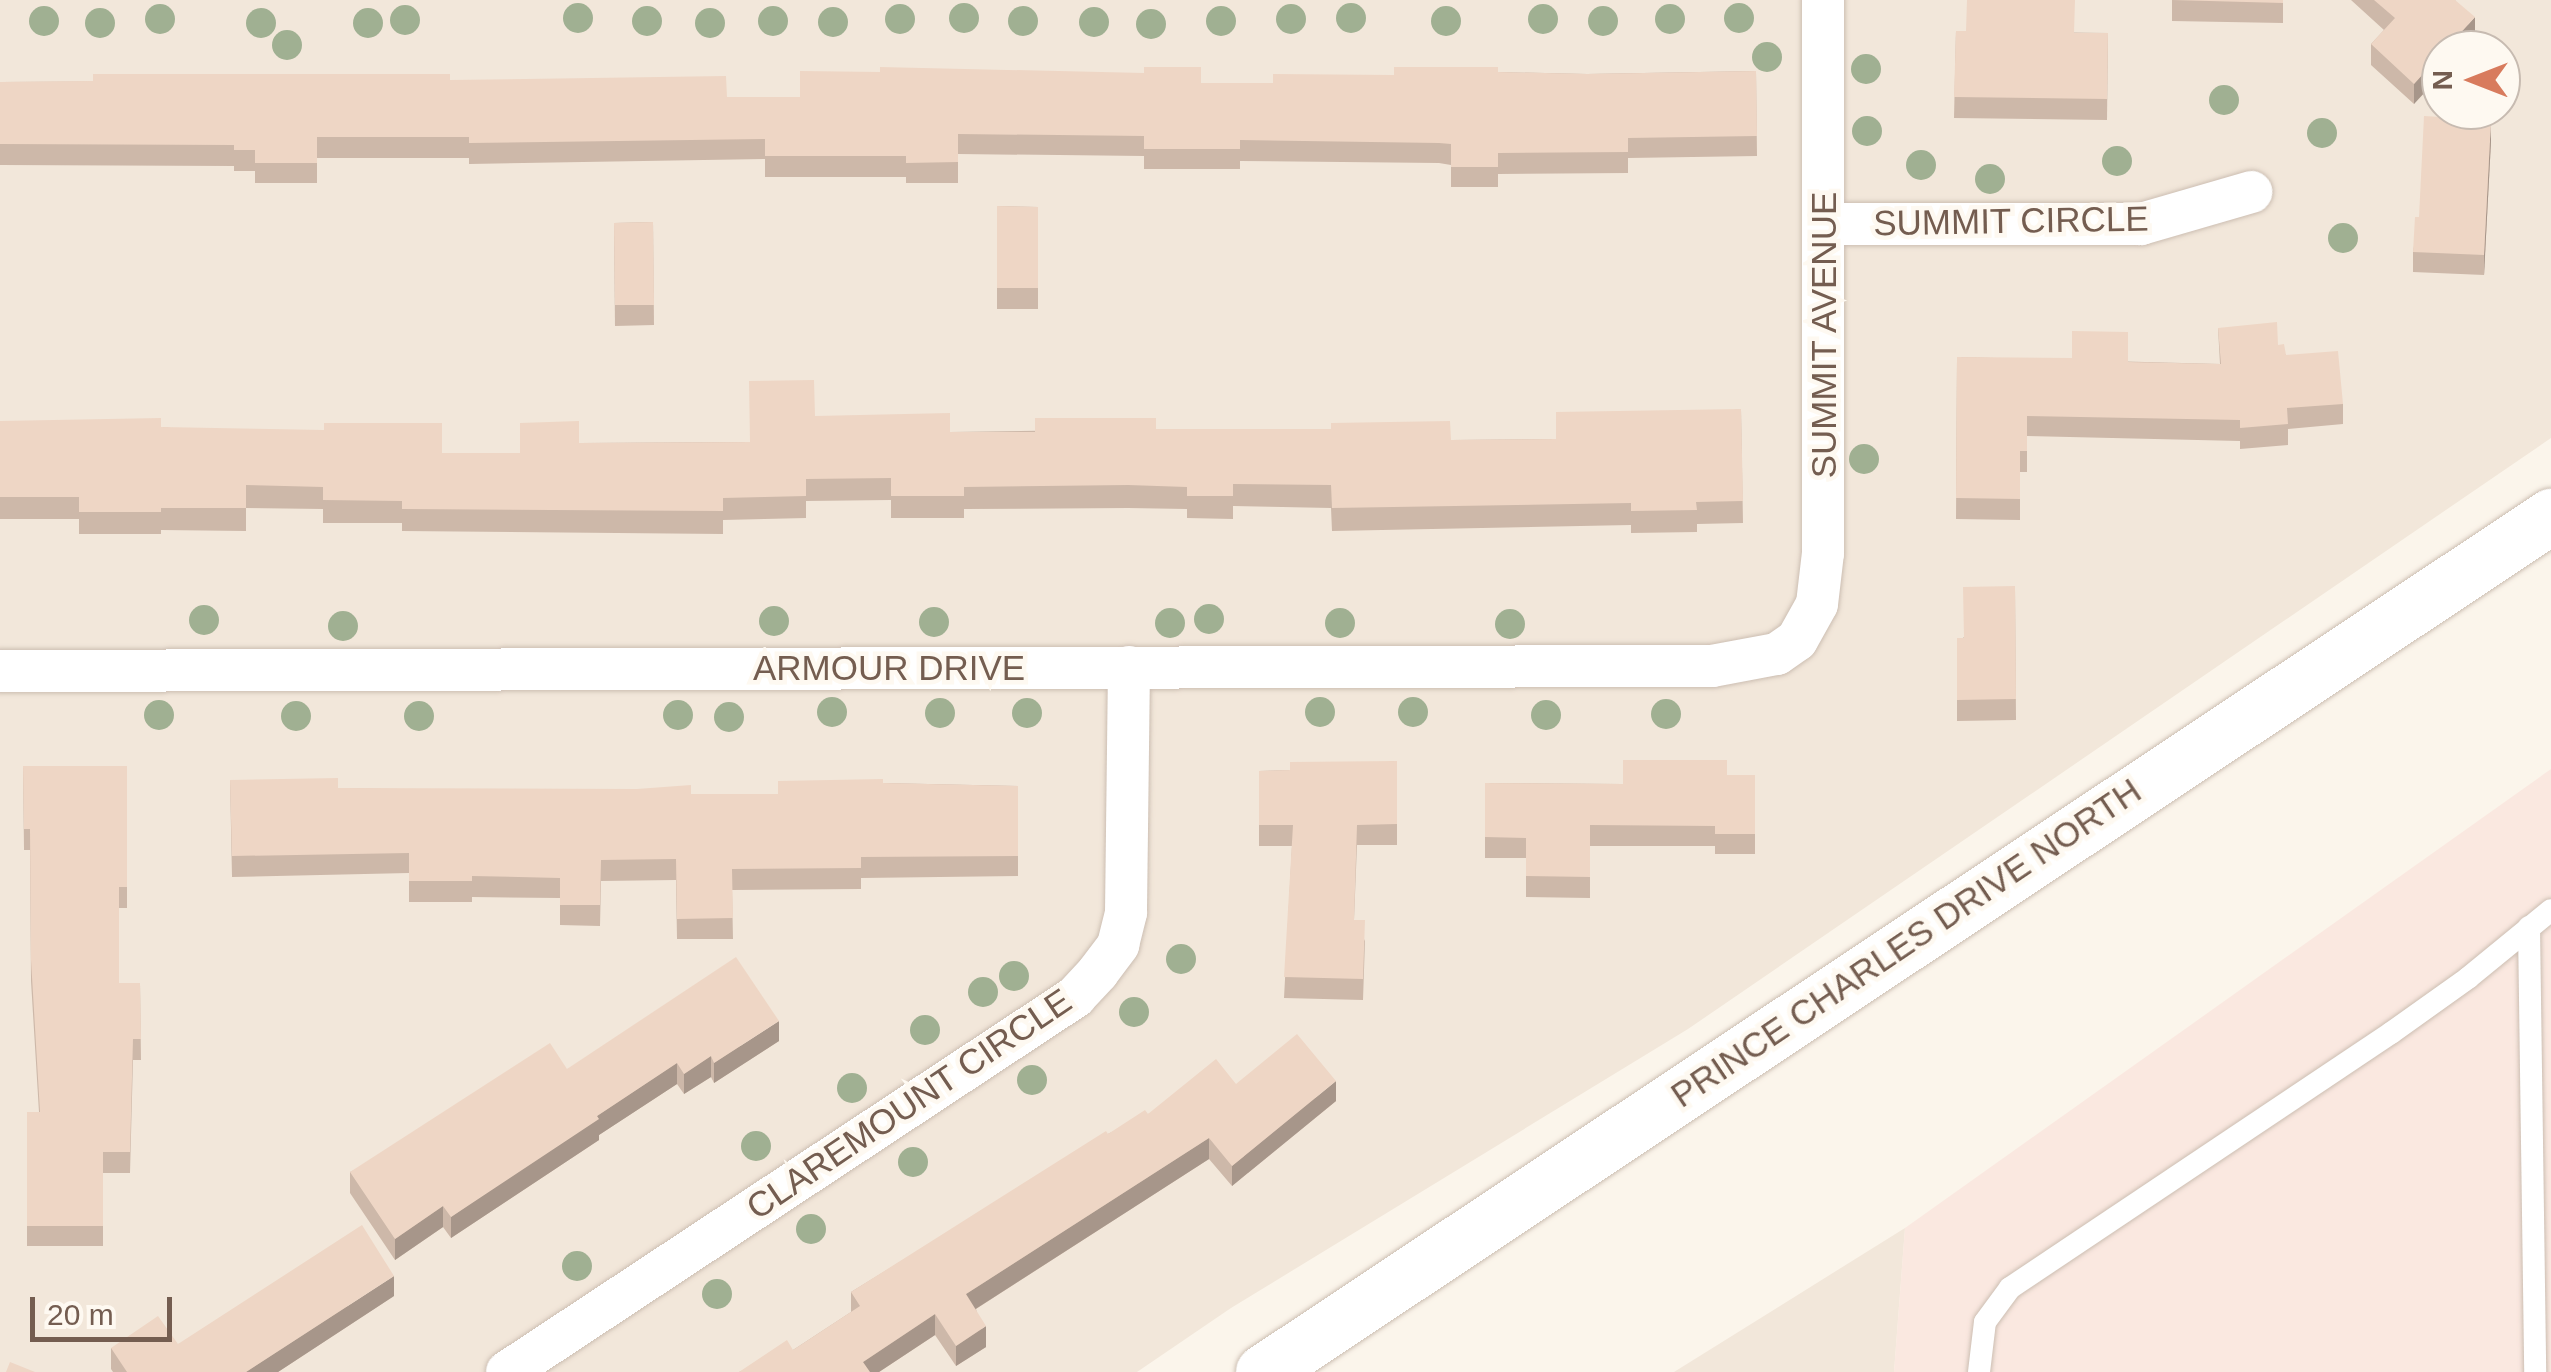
<!DOCTYPE html>
<html>
<head>
<meta charset="utf-8">
<style>
  body { margin:0 }
  #map { position:relative; width:2551px; height:1372px; overflow:hidden; background:#fbf5eb; font-family:Helvetica,sans-serif }
  div>[style] { position:absolute }
  [style*='--x'] { left:calc(var(--x)*1px); top:calc(var(--y)*1px); width:calc(var(--w)*1px); rotate:calc(var(--a)*1deg) }
  .residential>* { inset:0; background:#f2e7da }
  .commercial>* { inset:0; background:#fae8e0 }
  .roads { filter:drop-shadow(0 0 2px #ccbeb2) drop-shadow(0 0 2px #ccbeb2) }
  .service>* { height:22px; margin:-11px; padding:0 11px; transform-origin:11px; border-radius:11px; background:#fff }
  .minor>* { height:42px; margin:-21px; padding:0 21px; transform-origin:21px; border-radius:21px; background:#fff }
  .secondary>* { height:55px; margin:-27.5px; padding:0 27.5px; transform-origin:27.5px; border-radius:27.5px; background:#fff }
  .trees>* { width:30px; height:30px; margin:-15px; border-radius:50%; background:#a0b092 }
  .wall>* { inset:0; background:#cdb8a9 }
  .shaded-wall>* { inset:0; background:#a7968a }
  .building>* { inset:0; background:#eed6c5 }
  span { translate:-50% -50%; white-space:nowrap; text-align:center; line-height:1.15; -webkit-text-stroke:9px #fef9f1; paint-order:stroke }
  .street-label { font-size:35px; color:#745d50 }
  .north { position:absolute; left:2421px; top:30px; width:100px; height:100px; box-sizing:border-box; background:#fef9f1; border:2px solid #c7bbb1; border-radius:50%; rotate:270deg; font-size:28px; font-weight:700; line-height:40px; text-align:center; color:#745d50 }
  .north::after { content:''; display:block; margin:auto; width:35px; height:45px; background:#d87b5d; clip-path:polygon(50% 0,100% 100%,50% 72%,0 100%) }
  .scale { position:absolute; left:30px; top:1297px; width:142px; height:45px; box-sizing:border-box; border:5px solid #745d50; border-top:0; padding-left:12px; font-size:30px; line-height:35px; white-space:nowrap; color:#745d50; -webkit-text-stroke:8px #fef9f1; paint-order:stroke }
</style>
</head>
<body>
<div id="map">
  <div class="residential">
    <div style="clip-path:polygon(evenodd,0 0,2551px 0,2551px 438px,1688px 1029px,1231px 1308px,1137px 1372px,0 1372px,0 0,2441px 50px,2501px 50px,2501px 110px,2441px 110px,2441px 50px)"></div>
    <div style="clip-path:polygon(1905px 1228px,1894px 1372px,1674px 1372px)"></div>
  </div>
  <div class="commercial">
    <div style="clip-path:polygon(2551px 769px,2551px 1372px,1894px 1372px,1905px 1228px)"></div>
  </div>
  <div class="roads">
    <div class="service">
      <div style="--x:2529;--y:927;--w:445;--a:89.2"></div>
      <div style="--x:1979;--y:1372;--w:50;--a:-83.2"></div>
      <div style="--x:1985;--y:1322;--w:42;--a:-53.7"></div>
      <div style="--x:2010;--y:1288;--w:458;--a:-33.8"></div>
      <div style="--x:2391;--y:1033;--w:95;--a:-35.5"></div>
      <div style="--x:2468;--y:978;--w:107;--a:-39.3"></div>
    </div>
    <div class="minor">
      <div style="--x:1826;--y:224;--w:315;--a:0"></div>
      <div style="--x:2141;--y:224;--w:115;--a:-16.2"></div>
      <div style="--x:0;--y:671;--w:1712;--a:-0.17"></div>
      <div style="--x:1712;--y:666;--w:66;--a:-10.5"></div>
      <div style="--x:1777;--y:654;--w:24;--a:-35"></div>
      <div style="--x:1797;--y:640;--w:41;--a:-60.9"></div>
      <div style="--x:1817;--y:604;--w:51;--a:-83.3"></div>
      <div style="--x:1823;--y:553;--w:553;--a:-90"></div>
      <div style="--x:507;--y:1372;--w:681;--a:-33.43"></div>
      <div style="--x:1075;--y:997;--w:34;--a:-47"></div>
      <div style="--x:1098;--y:972;--w:34;--a:-53"></div>
      <div style="--x:1118;--y:945;--w:34;--a:-76"></div>
      <div style="--x:1126;--y:912;--w:245;--a:-89.3"></div>
    </div>
    <div class="secondary">
      <div style="--x:1263;--y:1372;--w:1547;--a:-33.61"></div>
    </div>
  </div>
  <div class="trees">
    <div style="left:578px;top:18px"></div>
    <div style="left:964px;top:18px"></div>
    <div style="left:1351px;top:18px"></div>
    <div style="left:1739px;top:18px"></div>
    <div style="left:160px;top:19px"></div>
    <div style="left:900px;top:19px"></div>
    <div style="left:1291px;top:19px"></div>
    <div style="left:1543px;top:19px"></div>
    <div style="left:1670px;top:19px"></div>
    <div style="left:405px;top:20px"></div>
    <div style="left:44px;top:21px"></div>
    <div style="left:647px;top:21px"></div>
    <div style="left:773px;top:21px"></div>
    <div style="left:1023px;top:21px"></div>
    <div style="left:1221px;top:21px"></div>
    <div style="left:1446px;top:21px"></div>
    <div style="left:1603px;top:21px"></div>
    <div style="left:833px;top:22px"></div>
    <div style="left:1094px;top:22px"></div>
    <div style="left:100px;top:23px"></div>
    <div style="left:261px;top:23px"></div>
    <div style="left:368px;top:23px"></div>
    <div style="left:710px;top:23px"></div>
    <div style="left:1151px;top:24px"></div>
    <div style="left:287px;top:45px"></div>
    <div style="left:1767px;top:57px"></div>
    <div style="left:1866px;top:69px"></div>
    <div style="left:2224px;top:100px"></div>
    <div style="left:1867px;top:131px"></div>
    <div style="left:2322px;top:133px"></div>
    <div style="left:2117px;top:161px"></div>
    <div style="left:1921px;top:165px"></div>
    <div style="left:1990px;top:179px"></div>
    <div style="left:2343px;top:238px"></div>
    <div style="left:1864px;top:459px"></div>
    <div style="left:1209px;top:619px"></div>
    <div style="left:204px;top:620px"></div>
    <div style="left:774px;top:621px"></div>
    <div style="left:934px;top:622px"></div>
    <div style="left:1170px;top:623px"></div>
    <div style="left:1340px;top:623px"></div>
    <div style="left:1510px;top:624px"></div>
    <div style="left:343px;top:626px"></div>
    <div style="left:832px;top:712px"></div>
    <div style="left:1320px;top:712px"></div>
    <div style="left:1413px;top:712px"></div>
    <div style="left:940px;top:713px"></div>
    <div style="left:1027px;top:713px"></div>
    <div style="left:1666px;top:714px"></div>
    <div style="left:159px;top:715px"></div>
    <div style="left:678px;top:715px"></div>
    <div style="left:1546px;top:715px"></div>
    <div style="left:296px;top:716px"></div>
    <div style="left:419px;top:716px"></div>
    <div style="left:729px;top:717px"></div>
    <div style="left:1181px;top:959px"></div>
    <div style="left:1014px;top:976px"></div>
    <div style="left:983px;top:992px"></div>
    <div style="left:1134px;top:1012px"></div>
    <div style="left:925px;top:1030px"></div>
    <div style="left:1032px;top:1080px"></div>
    <div style="left:852px;top:1088px"></div>
    <div style="left:756px;top:1146px"></div>
    <div style="left:913px;top:1162px"></div>
    <div style="left:811px;top:1229px"></div>
    <div style="left:577px;top:1266px"></div>
    <div style="left:717px;top:1294px"></div>
  </div>
  <div class="wall">
    <div style="clip-path:polygon(2172px 0,2283px 0,2283px 23px,2172px 21px)"></div>
    <div style="clip-path:polygon(2351px 0,2455px 0,2475px 38px,2464px 50px,2441px 50px,2414px 104px,2371px 65px,2371px 44px,2384px 30px)"></div>
    <div style="clip-path:polygon(1956px 31px,2108px 33px,2107px 120px,1954px 118px)"></div>
    <div style="clip-path:polygon(1756px 71px,1757px 156px,1628px 158px,1628px 173px,1498px 174px,1498px 187px,1451px 187px,1451px 165px,1439px 163px,1240px 161px,1240px 169px,1144px 169px,1144px 156px,958px 154px,958px 183px,906px 183px,906px 177px,765px 177px,765px 159px,469px 164px,469px 158px,317px 158px,317px 183px,255px 183px,255px 171px,234px 171px,234px 166px,0 165px,0 82px,450px 80px,727px 97px,800px 97px,1201px 83px,1273px 83px,1394px 75px,1498px 72px,1587px 74px)"></div>
    <div style="clip-path:polygon(2491px 141px,2484px 275px,2413px 272px,2413px 252px,2419px 217px)"></div>
    <div style="clip-path:polygon(997px 206px,1038px 207px,1038px 309px,997px 309px)"></div>
    <div style="clip-path:polygon(653px 222px,654px 325px,615px 326px,614px 223px)"></div>
    <div style="clip-path:polygon(2218px 328px,2278px 345px,2286px 355px,2343px 404px,2343px 424px,2288px 429px,2288px 445px,2240px 449px,2240px 441px,2027px 436px,2027px 472px,2020px 472px,2020px 520px,1956px 519px,1957px 357px,2220px 364px)"></div>
    <div style="clip-path:polygon(1741px 409px,1743px 523px,1697px 524px,1697px 532px,1631px 533px,1631px 525px,1332px 531px,1331px 508px,1233px 506px,1233px 519px,1187px 518px,1187px 509px,1128px 508px,964px 509px,964px 518px,891px 518px,891px 500px,806px 501px,806px 518px,723px 520px,723px 534px,402px 531px,402px 523px,323px 523px,323px 509px,246px 508px,246px 531px,161px 530px,161px 534px,79px 534px,79px 519px,0 519px,0 421px,161px 427px,442px 453px,520px 453px,579px 443px,750px 442px,815px 416px,950px 432px,1156px 429px,1451px 440px,1556px 439px)"></div>
    <div style="clip-path:polygon(2015px 586px,2016px 720px,1957px 721px,1957px 638px,1963px 638px)"></div>
    <div style="clip-path:polygon(1397px 761px,1397px 845px,1357px 845px,1354px 920px,1365px 941px,1363px 1000px,1284px 998px,1292px 846px,1259px 846px,1259px 771px,1290px 770px)"></div>
    <div style="clip-path:polygon(23px 766px,127px 766px,127px 908px,119px 908px,119px 983px,140px 983px,141px 1060px,133px 1060px,130px 1173px,103px 1173px,103px 1246px,27px 1246px,27px 1112px,39px 1112px,31px 981px,30px 850px,24px 850px)"></div>
    <div style="clip-path:polygon(1727px 775px,1755px 775px,1755px 854px,1715px 854px,1715px 846px,1590px 846px,1590px 898px,1526px 897px,1526px 858px,1485px 858px,1485px 783px,1623px 784px)"></div>
    <div style="clip-path:polygon(230px 780px,338px 788px,691px 794px,778px 794px,883px 783px,1018px 786px,1018px 876px,861px 878px,861px 889px,732px 890px,733px 939px,677px 939px,676px 880px,601px 881px,600px 926px,560px 925px,560px 898px,472px 897px,472px 902px,409px 902px,409px 873px,232px 877px)"></div>
    <div style="clip-path:polygon(779px 1041px,714px 1083px,711px 1077px,684px 1094px,677px 1084px,599px 1135px,599px 1140px,451px 1238px,443px 1227px,395px 1260px,350px 1193px,350px 1172px,567px 1069px)"></div>
    <div style="clip-path:polygon(1236px 1084px,1336px 1101px,1232px 1186px,1209px 1159px,976px 1309px,986px 1347px,956px 1366px,935px 1335px,879px 1372px,739px 1372px,793px 1350px,851px 1312px,851px 1292px,1108px 1134px,1148px 1114px)"></div>
    <div style="clip-path:polygon(394px 1296px,278px 1372px,113px 1372px,111px 1369px,111px 1348px,178px 1344px)"></div>
  </div>
  <div class="shaded-wall">
    <div style="clip-path:polygon(2475px 17px,2475px 38px,2464px 50px,2445px 50px)"></div>
    <div style="clip-path:polygon(2441px 54px,2441px 75px,2414px 104px,2414px 84px)"></div>
    <div style="clip-path:polygon(2491px 120px,2491px 141px,2484px 275px,2484px 255px)"></div>
    <div style="clip-path:polygon(779px 1021px,779px 1041px,714px 1083px,714px 1063px)"></div>
    <div style="clip-path:polygon(711px 1056px,711px 1077px,684px 1094px,684px 1074px)"></div>
    <div style="clip-path:polygon(677px 1063px,677px 1084px,599px 1135px,599px 1140px,451px 1238px,451px 1217px,597px 1116px)"></div>
    <div style="clip-path:polygon(1336px 1081px,1336px 1101px,1232px 1186px,1232px 1166px)"></div>
    <div style="clip-path:polygon(1209px 1138px,1209px 1159px,966px 1315px,966px 1294px)"></div>
    <div style="clip-path:polygon(443px 1206px,443px 1227px,395px 1260px,395px 1239px)"></div>
    <div style="clip-path:polygon(394px 1276px,394px 1296px,278px 1372px,246px 1372px)"></div>
    <div style="clip-path:polygon(935px 1314px,935px 1335px,879px 1372px,863px 1372px,863px 1362px)"></div>
    <div style="clip-path:polygon(986px 1326px,986px 1347px,956px 1366px,956px 1346px)"></div>
  </div>
  <div class="building">
    <div style="clip-path:polygon(1967px 0,2075px 0,2074px 33px,2108px 33px,2107px 99px,1954px 97px,1956px 31px,1966px 31px)"></div>
    <div style="clip-path:polygon(2172px 0,2283px 0,2283px 3px)"></div>
    <div style="clip-path:polygon(2374px 0,2455px 0,2475px 17px,2445px 50px,2441px 50px,2441px 54px,2414px 84px,2371px 44px,2395px 18px)"></div>
    <div style="clip-path:polygon(880px 67px,1144px 73px,1144px 67px,1201px 67px,1201px 83px,1273px 83px,1273px 74px,1394px 75px,1394px 67px,1498px 67px,1498px 72px,1587px 74px,1756px 71px,1757px 136px,1628px 138px,1628px 152px,1498px 153px,1498px 167px,1451px 167px,1451px 144px,1439px 143px,1240px 140px,1240px 149px,1144px 149px,1144px 136px,958px 134px,958px 162px,906px 163px,906px 156px,765px 156px,765px 139px,469px 143px,469px 137px,317px 137px,317px 163px,255px 163px,255px 150px,234px 150px,234px 145px,0 144px,0 82px,93px 81px,93px 74px,450px 74px,450px 80px,726px 76px,727px 97px,800px 97px,800px 71px,880px 72px)"></div>
    <div style="clip-path:polygon(2424px 116px,2491px 120px,2484px 255px,2413px 252px,2415px 217px,2419px 217px)"></div>
    <div style="clip-path:polygon(997px 206px,1038px 207px,1038px 288px,997px 288px)"></div>
    <div style="clip-path:polygon(653px 222px,654px 305px,615px 305px,614px 223px)"></div>
    <div style="clip-path:polygon(2277px 322px,2278px 345px,2284px 344px,2286px 355px,2338px 351px,2343px 404px,2287px 408px,2288px 424px,2240px 428px,2240px 420px,2027px 416px,2027px 451px,2020px 451px,2020px 499px,1956px 498px,1957px 357px,2072px 358px,2072px 331px,2128px 332px,2128px 362px,2221px 364px,2218px 328px)"></div>
    <div style="clip-path:polygon(814px 380px,815px 416px,950px 413px,950px 432px,1035px 432px,1035px 418px,1156px 418px,1156px 429px,1331px 429px,1331px 423px,1450px 421px,1451px 440px,1556px 439px,1556px 412px,1741px 409px,1743px 501px,1696px 502px,1697px 510px,1631px 511px,1631px 503px,1332px 508px,1331px 485px,1233px 484px,1233px 496px,1187px 496px,1187px 487px,1128px 485px,964px 487px,964px 496px,891px 496px,891px 478px,806px 479px,806px 496px,723px 498px,723px 511px,402px 509px,402px 501px,323px 500px,323px 487px,246px 485px,246px 508px,161px 508px,161px 512px,79px 512px,79px 497px,0 497px,0 421px,161px 418px,161px 427px,324px 430px,324px 423px,442px 423px,442px 453px,520px 453px,520px 423px,579px 421px,579px 443px,750px 442px,749px 381px)"></div>
    <div style="clip-path:polygon(2015px 586px,2016px 699px,1957px 700px,1957px 638px,1964px 638px,1963px 587px)"></div>
    <div style="clip-path:polygon(1623px 760px,1727px 760px,1727px 775px,1755px 775px,1755px 834px,1715px 834px,1715px 826px,1590px 825px,1590px 877px,1526px 876px,1526px 838px,1485px 837px,1485px 783px,1623px 784px)"></div>
    <div style="clip-path:polygon(1397px 761px,1397px 824px,1357px 825px,1354px 920px,1365px 920px,1363px 979px,1284px 977px,1293px 825px,1259px 825px,1259px 771px,1290px 770px,1290px 762px)"></div>
    <div style="clip-path:polygon(23px 766px,127px 766px,127px 887px,119px 887px,119px 983px,140px 983px,141px 1039px,133px 1039px,130px 1152px,103px 1152px,103px 1226px,27px 1226px,27px 1112px,40px 1112px,31px 960px,30px 829px,24px 829px)"></div>
    <div style="clip-path:polygon(338px 778px,338px 788px,637px 789px,691px 785px,691px 794px,778px 794px,778px 781px,883px 779px,883px 783px,1018px 786px,1018px 856px,861px 857px,861px 868px,732px 869px,733px 918px,677px 919px,676px 859px,601px 860px,600px 905px,560px 905px,560px 878px,472px 876px,472px 881px,409px 881px,409px 853px,232px 856px,230px 780px)"></div>
    <div style="clip-path:polygon(736px 957px,779px 1021px,714px 1063px,711px 1056px,684px 1074px,677px 1063px,597px 1116px,599px 1119px,451px 1217px,443px 1206px,395px 1239px,350px 1172px,550px 1043px,567px 1069px)"></div>
    <div style="clip-path:polygon(1297px 1034px,1336px 1081px,1232px 1166px,1209px 1138px,966px 1294px,986px 1326px,956px 1346px,935px 1314px,863px 1362px,870px 1372px,739px 1372px,787px 1340px,793px 1350px,860px 1306px,851px 1292px,1106px 1131px,1108px 1134px,1145px 1110px,1148px 1114px,1216px 1059px,1236px 1084px)"></div>
    <div style="clip-path:polygon(362px 1225px,394px 1276px,246px 1372px,127px 1372px,111px 1348px,158px 1316px,178px 1344px)"></div>
    <div style="clip-path:polygon(10px 1362px,35px 1372px,6px 1372px)"></div>
  </div>
  <div class="street-label">
    <span style="left:2011px;top:221px;rotate:-1deg">SUMMIT CIRCLE</span>
    <span style="left:1824px;top:335px;rotate:-90deg">SUMMIT AVENUE</span>
    <span style="left:889px;top:668px">ARMOUR DRIVE</span>
    <span style="left:1906px;top:943px;rotate:-34deg">PRINCE CHARLES DRIVE NORTH</span>
    <span style="left:909px;top:1104px;rotate:-34deg">CLAREMOUNT CIRCLE</span>
  </div>
  <div class="north">N</div>
  <div class="scale">20 m</div>
</div>
</body>
</html>
